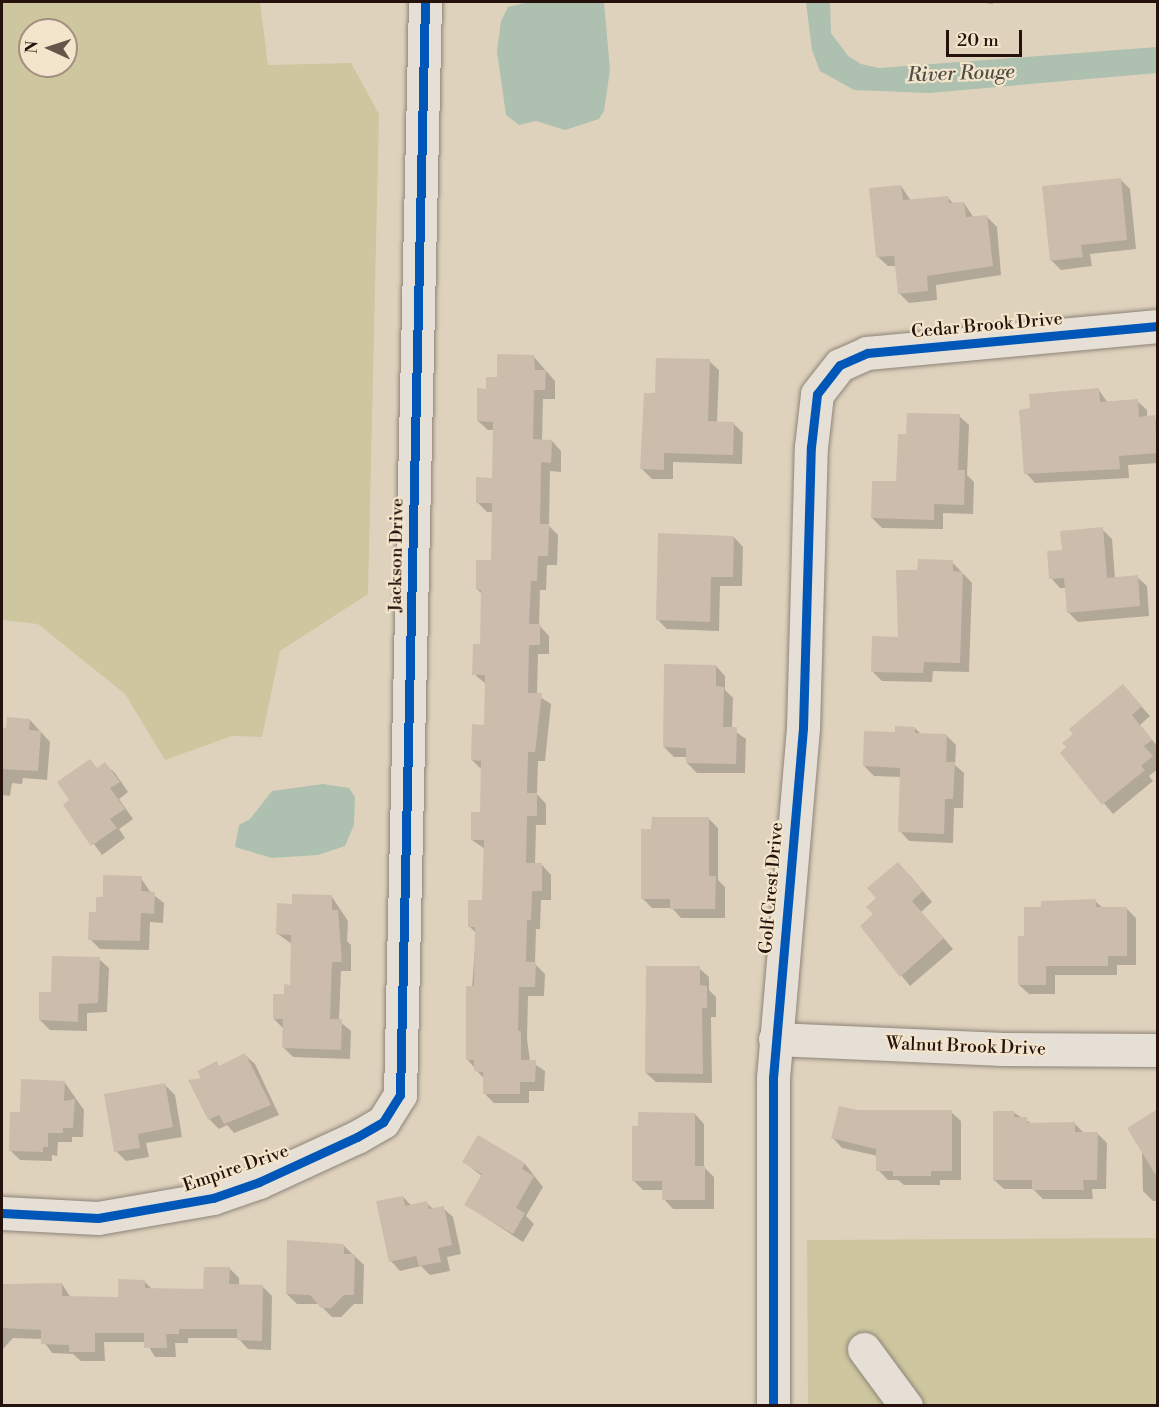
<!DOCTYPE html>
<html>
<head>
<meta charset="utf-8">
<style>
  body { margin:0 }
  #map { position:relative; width:1159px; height:1407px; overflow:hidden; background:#dfd2bd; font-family:"Libre Bodoni",serif }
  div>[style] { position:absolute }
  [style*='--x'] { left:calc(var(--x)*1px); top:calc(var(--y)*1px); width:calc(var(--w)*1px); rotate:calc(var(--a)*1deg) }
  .green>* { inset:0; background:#cdc69f }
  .water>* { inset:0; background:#aec0af }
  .shadow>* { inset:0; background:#0003 }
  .building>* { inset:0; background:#ccbcac }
  .roads { filter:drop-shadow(0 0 2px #8e8478) drop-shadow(0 0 2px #8e8478) }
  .minor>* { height:33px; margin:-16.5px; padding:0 16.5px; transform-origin:16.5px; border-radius:16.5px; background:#e5dfd5 }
  .cycleway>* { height:9px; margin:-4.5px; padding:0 4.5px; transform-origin:4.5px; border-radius:4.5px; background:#0057b8 }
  span { translate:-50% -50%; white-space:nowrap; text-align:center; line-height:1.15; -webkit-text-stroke:4.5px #f3e4cc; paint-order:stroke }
  .street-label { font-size:18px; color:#25120c }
  .water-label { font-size:20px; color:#4e4c43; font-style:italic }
  .frame { position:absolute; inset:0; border:3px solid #25120c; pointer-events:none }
  .north { position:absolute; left:18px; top:18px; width:60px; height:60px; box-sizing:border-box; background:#f3e4cc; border:2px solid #a1907f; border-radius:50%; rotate:273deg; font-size:16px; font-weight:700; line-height:24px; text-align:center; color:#25120c }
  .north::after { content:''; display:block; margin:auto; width:21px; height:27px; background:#66554a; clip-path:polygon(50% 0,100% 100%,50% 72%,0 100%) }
  .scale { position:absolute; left:946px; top:30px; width:76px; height:27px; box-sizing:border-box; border:3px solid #25120c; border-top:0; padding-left:8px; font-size:18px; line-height:21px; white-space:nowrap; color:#25120c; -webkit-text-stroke:4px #f3e4cc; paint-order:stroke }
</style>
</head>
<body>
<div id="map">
  <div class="green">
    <div style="clip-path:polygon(evenodd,2px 2px,260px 2px,268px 65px,351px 63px,379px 114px,368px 594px,280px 651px,262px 737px,232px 736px,165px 760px,125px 694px,38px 624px,2px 620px,2px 2px,30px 30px,66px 30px,66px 66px,30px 66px,30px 30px)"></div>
    <div style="clip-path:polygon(1157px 1238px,1157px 1405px,808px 1405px,807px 1240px)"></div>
  </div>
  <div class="water">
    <div style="clip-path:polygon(529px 2px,604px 2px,610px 70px,604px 111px,599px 119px,565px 130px,536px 121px,519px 125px,506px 115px,497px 51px,501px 21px,508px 7px)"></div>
    <div style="clip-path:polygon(806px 2px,830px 2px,831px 33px,848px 56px,861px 64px,879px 68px,1157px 47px,1157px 73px,929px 93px,854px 90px,820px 71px,812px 50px)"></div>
    <div style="clip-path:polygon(323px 784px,349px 788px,355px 797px,354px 825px,345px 846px,318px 855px,272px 858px,235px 847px,239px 825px,250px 819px,272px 791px)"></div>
  </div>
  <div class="shadow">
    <div style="clip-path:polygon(976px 2px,993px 2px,993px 4px)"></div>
    <div style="clip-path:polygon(1120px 179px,1130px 189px,1136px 249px,1090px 254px,1092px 266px,1061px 270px,1051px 260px)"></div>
    <div style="clip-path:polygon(901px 186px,911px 201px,947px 197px,954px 204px,964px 203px,974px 218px,987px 217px,997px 227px,1001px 275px,936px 285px,937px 300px,909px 303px,899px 293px,896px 266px,888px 266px,878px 257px)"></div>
    <div style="clip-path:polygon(534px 357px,555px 381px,555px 399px,543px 399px,542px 441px,552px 441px,561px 451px,561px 472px,550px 471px,549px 526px,558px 535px,557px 565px,547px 565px,546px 590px,540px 590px,539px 625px,549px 636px,549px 654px,538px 654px,537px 695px,551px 704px,545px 761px,538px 761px,537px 794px,546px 804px,546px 825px,536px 825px,535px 865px,542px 865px,551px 875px,551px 900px,541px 900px,540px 929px,536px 929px,535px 964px,545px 974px,544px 996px,528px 996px,527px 1039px,530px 1061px,545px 1071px,544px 1091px,529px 1091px,529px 1103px,494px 1103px,484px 1093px,485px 1080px,467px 1059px,476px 933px,469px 926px,483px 902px,485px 849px,472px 840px,481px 813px,482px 770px,472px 760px,485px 726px,486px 684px,474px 674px,481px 645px,482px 594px,477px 589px,493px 562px,494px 512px,487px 512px,477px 502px,494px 479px,495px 430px,488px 430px,478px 421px,488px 390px,499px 378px)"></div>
    <div style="clip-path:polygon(709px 361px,719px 370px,717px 423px,734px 424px,743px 433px,742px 464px,673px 462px,673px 479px,652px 479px,642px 469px,656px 395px)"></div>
    <div style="clip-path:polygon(1098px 389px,1108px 403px,1137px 401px,1147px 410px,1147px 418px,1158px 420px,1158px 463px,1128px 465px,1129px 478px,1035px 483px,1026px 473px)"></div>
    <div style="clip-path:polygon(959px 416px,969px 425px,967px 475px,974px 482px,973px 514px,943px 513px,943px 529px,882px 528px,872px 518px,898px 483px,907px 436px)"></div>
    <div style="clip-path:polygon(1102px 529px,1112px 539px,1115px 579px,1137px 577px,1147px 586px,1149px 616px,1078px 622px,1068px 612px,1066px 588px,1060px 588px,1051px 578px,1063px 551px)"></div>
    <div style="clip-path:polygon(734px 537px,743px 547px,742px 586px,720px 586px,719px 631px,667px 629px,657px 619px)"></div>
    <div style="clip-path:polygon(952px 562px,972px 583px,969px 672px,933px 671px,932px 682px,882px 681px,872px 671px,899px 639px,919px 572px)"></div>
    <div style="clip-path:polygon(716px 666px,725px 676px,725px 690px,733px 698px,732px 729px,746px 739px,745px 773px,697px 773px,687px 763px,687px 757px,674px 757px,664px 747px)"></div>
    <div style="clip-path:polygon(1123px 686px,1150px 716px,1140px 725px,1158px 747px,1158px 769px,1149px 776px,1153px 781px,1113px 814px,1062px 753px)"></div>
    <div style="clip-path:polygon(30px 720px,50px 742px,47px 780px,23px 778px,22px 784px,12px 783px,10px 796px,2px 795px,2px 729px)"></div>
    <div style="clip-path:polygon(915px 728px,922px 735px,946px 735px,956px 745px,955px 765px,964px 773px,963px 808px,954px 808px,953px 843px,909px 841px,900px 831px,902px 777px,874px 776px,864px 766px,896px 734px)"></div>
    <div style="clip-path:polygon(90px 761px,98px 769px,105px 764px,115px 773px,128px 792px,119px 799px,133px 819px,119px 829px,125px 838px,102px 855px,65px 805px,71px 800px)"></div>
    <div style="clip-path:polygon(708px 818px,718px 828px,718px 880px,725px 887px,725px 918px,681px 918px,672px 908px,652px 908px,642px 898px)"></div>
    <div style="clip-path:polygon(908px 873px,932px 902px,921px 912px,953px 949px,910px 986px,862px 927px)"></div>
    <div style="clip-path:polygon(141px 878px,151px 893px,164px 903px,163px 923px,150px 922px,149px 950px,100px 949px,90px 939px,104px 899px)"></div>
    <div style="clip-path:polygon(332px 897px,348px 921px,347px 941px,351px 945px,351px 971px,341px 971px,339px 1021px,351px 1031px,350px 1059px,293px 1057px,284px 1048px,284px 1029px,274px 1019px,291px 986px,292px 944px,278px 934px,293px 905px)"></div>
    <div style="clip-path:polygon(1095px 901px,1103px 908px,1126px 908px,1136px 918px,1136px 965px,1117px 965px,1117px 975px,1055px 975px,1055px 994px,1029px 994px,1019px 985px,1042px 908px)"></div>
    <div style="clip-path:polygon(99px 959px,109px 968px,107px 1012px,87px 1013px,87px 1031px,50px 1030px,40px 1020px,53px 994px)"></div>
    <div style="clip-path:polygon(699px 968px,709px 977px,709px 990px,716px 997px,716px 1017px,711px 1017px,712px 1083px,656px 1082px,646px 1073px)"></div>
    <div style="clip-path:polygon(245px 1055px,255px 1064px,279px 1115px,234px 1133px,227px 1125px,219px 1129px,209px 1119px,203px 1079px,216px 1063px,220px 1067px)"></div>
    <div style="clip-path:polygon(65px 1083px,84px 1110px,83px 1137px,72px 1137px,72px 1142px,58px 1142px,57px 1156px,52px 1155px,52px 1161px,20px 1160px,10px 1150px,22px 1114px)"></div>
    <div style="clip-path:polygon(165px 1085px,175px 1095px,182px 1137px,146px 1143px,149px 1157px,126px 1161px,116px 1151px)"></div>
    <div style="clip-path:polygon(858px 1112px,951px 1112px,961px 1121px,961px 1180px,940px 1180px,940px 1185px,904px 1185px,898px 1180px,888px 1180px,878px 1170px,878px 1156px,842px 1148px,833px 1138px)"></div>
    <div style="clip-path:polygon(1013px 1112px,1032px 1124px,1075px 1124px,1084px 1133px,1097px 1133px,1107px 1143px,1106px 1189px,1092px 1189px,1093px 1199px,1043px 1199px,1033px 1189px,1004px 1189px,994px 1180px)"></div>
    <div style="clip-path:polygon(1158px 1112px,1158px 1201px,1153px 1201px,1143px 1191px,1142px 1151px)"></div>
    <div style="clip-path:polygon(695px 1114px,704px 1124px,704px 1167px,714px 1177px,714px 1209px,673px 1209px,664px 1199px,664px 1190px,643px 1190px,634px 1181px)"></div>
    <div style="clip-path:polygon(478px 1137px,525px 1164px,543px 1187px,526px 1216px,534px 1224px,523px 1242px,466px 1205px,482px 1176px,464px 1162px)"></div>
    <div style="clip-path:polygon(403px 1197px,412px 1206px,427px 1203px,434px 1210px,443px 1208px,453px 1217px,461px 1254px,447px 1257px,450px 1271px,430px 1275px,421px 1266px,400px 1271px,391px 1261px)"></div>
    <div style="clip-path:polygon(343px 1245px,364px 1265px,363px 1304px,354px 1304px,341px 1317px,332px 1317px,319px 1304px,297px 1304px,287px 1294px)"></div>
    <div style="clip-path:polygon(229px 1268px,239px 1278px,239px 1286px,262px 1286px,272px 1296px,271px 1350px,248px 1349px,238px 1338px,188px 1338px,188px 1343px,175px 1343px,176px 1357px,155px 1357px,146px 1342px,104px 1342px,105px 1361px,81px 1361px,73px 1354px,52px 1353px,42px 1339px,13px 1338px,2px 1350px,2px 1285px,62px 1284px,71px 1298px,120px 1298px,144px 1281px,153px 1290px,205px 1290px)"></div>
  </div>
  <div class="building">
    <div style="clip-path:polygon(1121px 178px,1127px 240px,1081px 245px,1083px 257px,1050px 261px,1042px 186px)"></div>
    <div style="clip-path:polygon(901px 185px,903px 200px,948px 196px,949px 203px,964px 202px,966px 217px,987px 215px,993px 266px,927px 276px,928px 291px,898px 294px,894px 256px,876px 257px,869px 188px)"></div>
    <div style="clip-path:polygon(497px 354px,534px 355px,535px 370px,546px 370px,545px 390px,534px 390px,533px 439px,552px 440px,551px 463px,541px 462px,540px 524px,549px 524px,548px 556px,538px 556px,537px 581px,531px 581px,529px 624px,540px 624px,540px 645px,529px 645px,528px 693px,542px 693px,535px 752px,528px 752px,527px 793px,537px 793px,537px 816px,527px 816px,526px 863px,542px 863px,542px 891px,532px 891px,531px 920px,527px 920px,526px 962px,536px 962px,535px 987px,519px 987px,518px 1031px,521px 1031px,521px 1060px,536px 1060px,535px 1082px,520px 1082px,520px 1094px,483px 1094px,483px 1072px,474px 1071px,474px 1060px,466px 1060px,466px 986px,474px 986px,475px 927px,468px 927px,468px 900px,482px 900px,484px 840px,471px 840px,471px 812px,480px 812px,481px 761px,471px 760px,472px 724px,484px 725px,485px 675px,472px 675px,473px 644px,480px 644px,481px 590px,476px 589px,476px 560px,491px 560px,492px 503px,476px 503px,476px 477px,492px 478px,493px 422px,477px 421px,477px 388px,486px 389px,486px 377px,497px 377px)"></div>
    <div style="clip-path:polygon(656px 358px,710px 359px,708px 421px,734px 422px,733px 455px,664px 453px,664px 470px,640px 469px,644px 393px,655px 393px)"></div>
    <div style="clip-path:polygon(1099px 388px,1100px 402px,1138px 399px,1139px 417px,1155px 415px,1158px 453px,1119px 456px,1120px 469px,1024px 474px,1019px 410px,1030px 408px,1029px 394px)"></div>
    <div style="clip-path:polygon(907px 413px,960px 414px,958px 470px,965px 470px,964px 505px,934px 504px,934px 520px,871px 518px,872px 481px,896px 481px,898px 434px,906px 434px)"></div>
    <div style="clip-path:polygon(1103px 527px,1107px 578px,1138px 575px,1140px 606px,1067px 613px,1064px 578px,1049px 579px,1047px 551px,1062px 550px,1060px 531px)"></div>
    <div style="clip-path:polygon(658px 533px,734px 536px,733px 577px,711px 577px,710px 622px,656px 620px)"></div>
    <div style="clip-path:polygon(918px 559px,953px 560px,953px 571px,963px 572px,960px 663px,924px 662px,923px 673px,871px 672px,872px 636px,898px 637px,896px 570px,917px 570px)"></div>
    <div style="clip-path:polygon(664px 664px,716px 665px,716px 686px,724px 687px,723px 727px,737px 727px,736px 764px,686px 763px,686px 748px,663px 747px)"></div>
    <div style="clip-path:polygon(1123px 684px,1142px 706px,1132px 715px,1152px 740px,1144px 746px,1153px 756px,1141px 766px,1145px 770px,1102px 805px,1060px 753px,1066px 747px,1062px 743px,1073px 734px,1069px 729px)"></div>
    <div style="clip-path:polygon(7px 717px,30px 719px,29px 730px,41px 731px,38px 771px,2px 769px,2px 727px,6px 728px)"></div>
    <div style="clip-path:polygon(895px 726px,915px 727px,915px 733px,947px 734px,946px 762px,955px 762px,953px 799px,945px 799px,944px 834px,898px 832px,900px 768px,863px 766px,864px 731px,895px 732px)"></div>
    <div style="clip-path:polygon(90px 759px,97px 768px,105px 762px,120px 782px,110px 788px,125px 809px,110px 819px,117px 828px,91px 846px,63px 805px,69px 800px,57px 782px)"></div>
    <div style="clip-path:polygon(652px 817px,709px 817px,709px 876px,716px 876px,715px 909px,670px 909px,670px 899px,641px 899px,641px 829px,651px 829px)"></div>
    <div style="clip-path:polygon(898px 862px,923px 891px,912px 901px,944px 938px,900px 977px,860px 926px,873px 914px,866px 907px,876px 898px,867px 888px)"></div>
    <div style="clip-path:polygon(103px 875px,142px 876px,141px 891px,155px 892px,154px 914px,141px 913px,140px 941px,88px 940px,89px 912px,96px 912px,96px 897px,103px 897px)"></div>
    <div style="clip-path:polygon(292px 894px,332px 895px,332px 910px,338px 910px,342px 962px,332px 962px,330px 1019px,342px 1019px,341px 1050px,282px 1048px,283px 1019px,273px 1019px,273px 994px,284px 994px,284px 984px,290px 985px,291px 935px,276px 934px,277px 903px,292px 904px)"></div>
    <div style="clip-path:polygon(1096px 899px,1096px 907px,1127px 907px,1127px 956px,1108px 956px,1108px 966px,1046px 966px,1046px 985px,1018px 985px,1018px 936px,1024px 936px,1024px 907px,1041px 907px,1041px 901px)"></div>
    <div style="clip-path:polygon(52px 956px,100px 957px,98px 1003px,78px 1004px,78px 1022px,39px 1020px,39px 992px,51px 992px)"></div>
    <div style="clip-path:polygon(646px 966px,700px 966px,700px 985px,707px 986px,707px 1008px,702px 1008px,703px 1074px,645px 1073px)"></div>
    <div style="clip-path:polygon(245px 1053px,271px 1105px,224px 1124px,219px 1115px,208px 1120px,188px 1080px,201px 1078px,197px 1071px,217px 1061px,219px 1066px)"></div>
    <div style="clip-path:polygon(21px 1079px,65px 1081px,64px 1101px,75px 1099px,73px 1128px,63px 1128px,63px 1133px,48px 1133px,48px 1147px,43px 1147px,43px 1152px,9px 1151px,10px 1112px,20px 1112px)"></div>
    <div style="clip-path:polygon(165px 1083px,173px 1127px,138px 1134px,140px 1148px,114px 1152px,104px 1094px)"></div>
    <div style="clip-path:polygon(839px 1106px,858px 1110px,952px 1110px,952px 1171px,931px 1171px,931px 1176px,893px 1176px,893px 1171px,876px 1171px,876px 1149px,831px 1138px)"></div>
    <div style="clip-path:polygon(1158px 1109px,1158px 1179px,1127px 1128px)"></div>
    <div style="clip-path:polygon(993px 1111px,1014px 1111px,1014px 1117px,1027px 1117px,1027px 1123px,1075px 1122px,1075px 1132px,1098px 1132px,1097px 1180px,1083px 1180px,1084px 1190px,1032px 1190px,1032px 1180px,993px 1180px)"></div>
    <div style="clip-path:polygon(638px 1112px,695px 1113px,695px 1166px,705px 1166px,705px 1200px,662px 1200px,662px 1181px,632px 1181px,632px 1126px,638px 1126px)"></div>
    <div style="clip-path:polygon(478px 1135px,525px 1163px,522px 1169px,534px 1176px,516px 1208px,525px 1213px,513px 1234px,464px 1205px,482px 1174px,462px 1162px)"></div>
    <div style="clip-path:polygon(403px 1196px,405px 1206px,427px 1201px,429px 1209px,444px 1206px,452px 1245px,438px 1248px,441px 1262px,419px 1266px,416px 1256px,389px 1262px,376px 1201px)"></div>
    <div style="clip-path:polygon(287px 1240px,344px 1244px,344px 1254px,355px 1254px,354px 1295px,344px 1295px,331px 1308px,321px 1308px,310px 1295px,286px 1294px)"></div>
    <div style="clip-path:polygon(204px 1267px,230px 1267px,229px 1284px,263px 1285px,262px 1341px,237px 1340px,237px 1329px,179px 1329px,179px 1334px,166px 1334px,167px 1348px,144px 1348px,144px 1333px,95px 1333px,95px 1352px,69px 1352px,69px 1345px,41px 1344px,41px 1330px,2px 1328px,2px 1284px,62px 1283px,62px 1296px,118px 1297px,118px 1279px,145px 1280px,145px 1288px,203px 1289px)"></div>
  </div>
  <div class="roads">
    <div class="minor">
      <div style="--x:775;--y:1039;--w:228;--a:2.5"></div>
      <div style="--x:1003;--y:1049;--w:155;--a:0.4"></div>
      <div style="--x:2;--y:1213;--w:96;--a:3"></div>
      <div style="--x:98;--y:1218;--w:117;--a:-9.9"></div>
      <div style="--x:213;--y:1198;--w:49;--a:-19.2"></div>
      <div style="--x:259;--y:1182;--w:108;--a:-24.7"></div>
      <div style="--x:357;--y:1137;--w:30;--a:-30"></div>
      <div style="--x:383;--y:1122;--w:32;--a:-58"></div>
      <div style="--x:400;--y:1095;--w:1093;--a:-88.69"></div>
      <div style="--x:864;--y:1349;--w:71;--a:53.6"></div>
      <div style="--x:773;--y:1406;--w:328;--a:-90"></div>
      <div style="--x:773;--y:1078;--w:351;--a:-85.1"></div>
      <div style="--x:803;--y:728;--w:281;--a:-88.4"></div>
      <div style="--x:811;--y:447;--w:53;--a:-83.5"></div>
      <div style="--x:817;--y:394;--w:37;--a:-52"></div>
      <div style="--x:840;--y:365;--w:30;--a:-24"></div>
      <div style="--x:867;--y:353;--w:292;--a:-5.3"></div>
    </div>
  </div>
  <div class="cycleway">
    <div style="--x:2;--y:1213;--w:96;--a:3"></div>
    <div style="--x:98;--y:1218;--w:117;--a:-9.9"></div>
    <div style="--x:213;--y:1198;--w:49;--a:-19.2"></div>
    <div style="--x:259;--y:1182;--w:108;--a:-24.7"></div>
    <div style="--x:357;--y:1137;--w:30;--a:-30"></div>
    <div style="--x:383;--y:1122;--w:32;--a:-58"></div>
    <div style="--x:400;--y:1095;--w:1093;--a:-88.69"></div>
    <div style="--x:773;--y:1406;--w:328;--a:-90"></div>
    <div style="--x:773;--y:1078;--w:351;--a:-85.1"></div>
    <div style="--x:803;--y:728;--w:281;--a:-88.4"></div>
    <div style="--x:811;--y:447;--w:53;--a:-83.5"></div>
    <div style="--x:817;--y:394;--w:37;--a:-52"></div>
    <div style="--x:840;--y:365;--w:30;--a:-24"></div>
    <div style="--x:867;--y:353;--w:292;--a:-5.3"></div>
  </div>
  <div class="street-label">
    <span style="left:987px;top:326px;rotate:-5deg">Cedar Brook Drive</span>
    <span style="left:397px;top:555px;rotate:-89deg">Jackson Drive</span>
    <span style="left:772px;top:888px;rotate:-85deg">Golf Crest Drive</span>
    <span style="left:966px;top:1047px;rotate:2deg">Walnut Brook Drive</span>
    <span style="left:236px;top:1169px;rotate:-19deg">Empire Drive</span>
  </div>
  <div class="water-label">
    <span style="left:961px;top:74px;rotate:-2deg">River Rouge</span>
  </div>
  <div class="frame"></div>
  <div class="north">N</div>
  <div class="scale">20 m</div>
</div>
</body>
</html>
